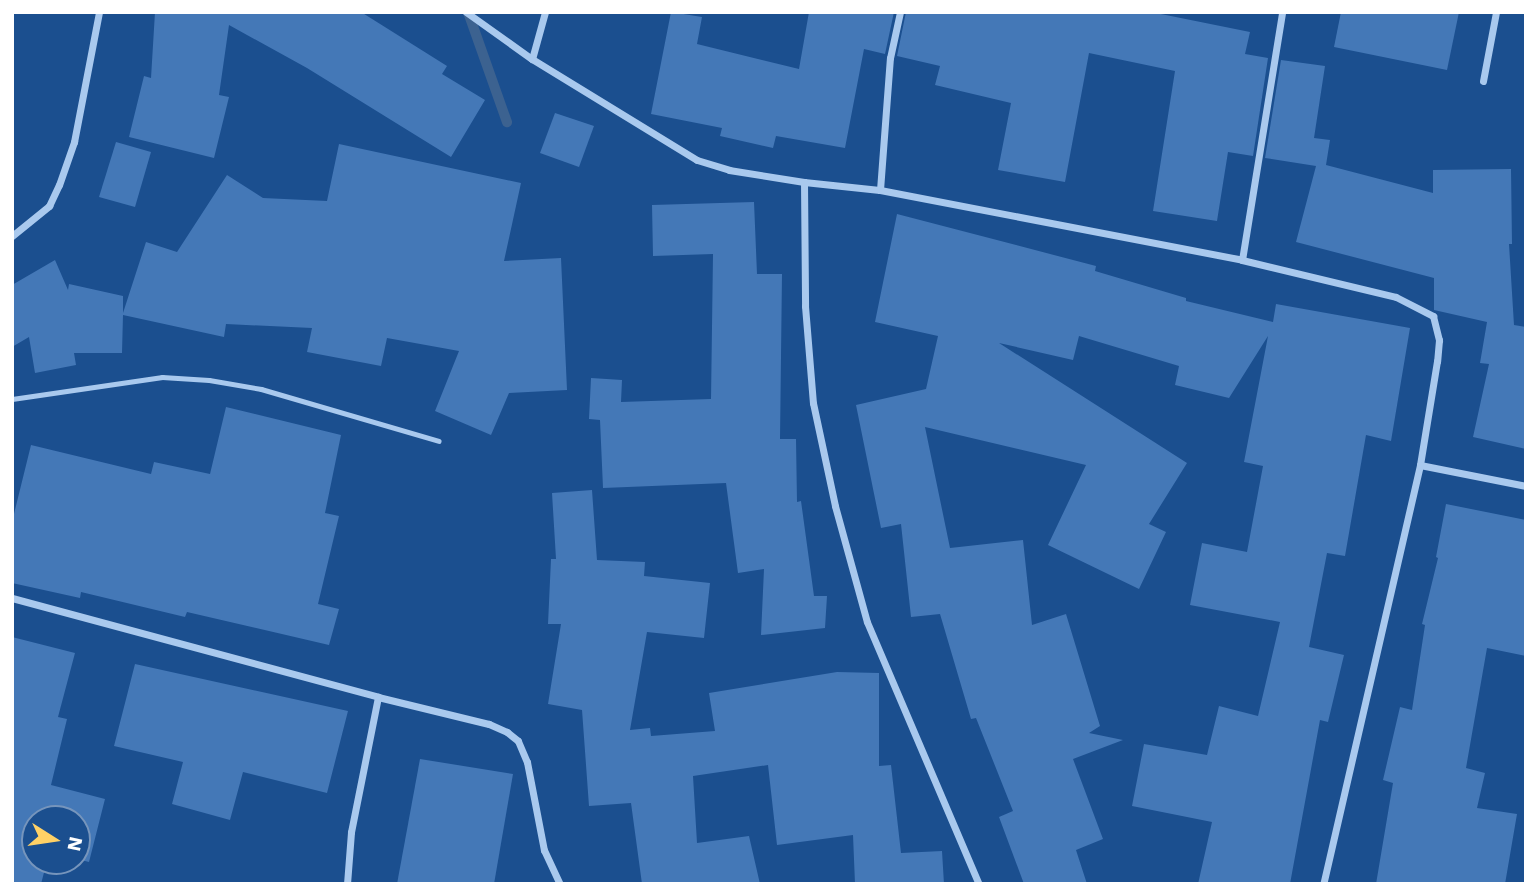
<!DOCTYPE html>
<html>
<head>
<meta charset="utf-8">
<style>
  body { margin:0 }
  #map { position:relative; width:1538px; height:896px; overflow:hidden; background:#1b4f8f; font-family:"Work Sans",sans-serif }
  div>[style] { position:absolute }
  [style*='--x'] { left:calc(var(--x)*1px); top:calc(var(--y)*1px); width:calc(var(--w)*1px); rotate:calc(var(--a)*1deg) }
  .stream>* { height:10px; margin:-5px; padding:0 5px; transform-origin:5px; border-radius:5px; background:#3c6290 }
  .building>* { inset:0; background:#4478b7 }
  .service>* { height:5px; margin:-2.5px; padding:0 2.5px; transform-origin:2.5px; border-radius:2.5px; background:#a9c9ee }
  .minor>* { height:7px; margin:-3.5px; padding:0 3.5px; transform-origin:3.5px; border-radius:3.5px; background:#a9c9ee }
  span { translate:-50% -50%; white-space:nowrap; text-align:center; line-height:1.15; -webkit-text-stroke:6px #1b4f8f; paint-order:stroke }
  .frame { position:absolute; inset:0; border:14px solid #fff; pointer-events:none }
  .north { position:absolute; left:21px; top:805px; width:70px; height:70px; box-sizing:border-box; background:#1b4f8f; border:2px solid #7695bc; border-radius:50%; rotate:102deg; font-size:19px; font-weight:700; line-height:28px; text-align:center; color:#fff }
  .north::after { content:''; display:block; margin:auto; width:24px; height:32px; background:#ffd166; clip-path:polygon(50% 0,100% 100%,50% 72%,0 100%) }
</style>
</head>
<body>
<div id="map">
  <div class="stream">
    <div style="--x:468;--y:12;--w:117;--a:70.5"></div>
  </div>
  <div class="building">
    <div style="clip-path:polygon(155px 12px,361px 12px,447px 66px,442px 74px,485px 100px,451px 157px,307px 68px,229px 25px,219px 95px,229px 97px,214px 158px,129px 137px,144px 76px,151px 78px)"></div>
    <div style="clip-path:polygon(671px 12px,702px 17px,697px 44px,799px 69px,809px 12px,894px 12px,885px 54px,864px 49px,845px 148px,776px 136px,773px 148px,720px 136px,722px 128px,651px 114px)"></div>
    <div style="clip-path:polygon(906px 12px,1151px 12px,1250px 32px,1245px 54px,1268px 58px,1253px 156px,1228px 152px,1217px 221px,1153px 211px,1175px 71px,1089px 53px,1065px 182px,998px 170px,1011px 103px,935px 85px,940px 66px,897px 56px)"></div>
    <div style="clip-path:polygon(1341px 12px,1459px 12px,1447px 70px,1334px 47px)"></div>
    <div style="clip-path:polygon(1281px 60px,1325px 66px,1314px 138px,1330px 140px,1326px 165px,1433px 193px,1433px 170px,1511px 169px,1512px 244px,1509px 244px,1514px 325px,1526px 327px,1526px 449px,1473px 437px,1489px 364px,1480px 363px,1487px 322px,1434px 310px,1434px 278px,1296px 242px,1316px 166px,1265px 158px)"></div>
    <div style="clip-path:polygon(555px 113px,594px 126px,579px 167px,540px 153px)"></div>
    <div style="clip-path:polygon(116px 142px,151px 152px,135px 207px,99px 197px)"></div>
    <div style="clip-path:polygon(339px 144px,521px 183px,504px 261px,561px 258px,567px 390px,509px 393px,491px 435px,435px 411px,459px 351px,387px 338px,381px 366px,307px 352px,312px 328px,226px 324px,224px 337px,123px 315px,122px 353px,74px 353px,76px 365px,35px 373px,29px 337px,12px 347px,12px 285px,55px 260px,68px 290px,69px 284px,123px 296px,123px 313px,146px 242px,177px 252px,227px 175px,263px 198px,327px 201px)"></div>
    <div style="clip-path:polygon(754px 202px,757px 274px,782px 274px,780px 439px,796px 439px,797px 502px,801px 501px,814px 596px,827px 596px,825px 628px,761px 635px,764px 569px,738px 573px,726px 483px,603px 488px,600px 420px,589px 419px,591px 378px,622px 380px,621px 402px,711px 399px,713px 254px,653px 256px,652px 205px)"></div>
    <div style="clip-path:polygon(897px 214px,1096px 266px,1095px 271px,1186px 298px,1186px 301px,1273px 322px,1276px 304px,1410px 328px,1391px 441px,1366px 435px,1345px 556px,1327px 553px,1309px 647px,1344px 655px,1328px 722px,1320px 720px,1290px 884px,1198px 884px,1212px 822px,1132px 806px,1144px 744px,1207px 755px,1219px 706px,1258px 716px,1280px 622px,1190px 605px,1202px 543px,1247px 552px,1263px 466px,1244px 462px,1268px 336px,1229px 398px,1175px 385px,1179px 366px,1079px 336px,1073px 360px,999px 343px,1187px 463px,1149px 524px,1166px 532px,1139px 589px,1048px 545px,1086px 465px,925px 427px,950px 548px,1023px 540px,1032px 625px,1066px 614px,1100px 726px,1089px 733px,1123px 740px,1073px 759px,1103px 839px,1076px 850px,1087px 884px,1024px 884px,999px 817px,1013px 811px,976px 718px,971px 719px,940px 614px,911px 617px,901px 524px,881px 528px,856px 405px,926px 389px,938px 336px,875px 322px)"></div>
    <div style="clip-path:polygon(226px 407px,341px 435px,325px 513px,339px 516px,318px 604px,339px 609px,329px 645px,187px 612px,185px 617px,81px 592px,80px 598px,12px 583px,12px 522px,31px 445px,151px 474px,154px 462px,210px 474px)"></div>
    <div style="clip-path:polygon(592px 490px,597px 560px,645px 562px,644px 576px,710px 583px,704px 638px,647px 632px,630px 730px,650px 728px,651px 736px,715px 731px,709px 693px,837px 672px,879px 673px,879px 766px,891px 765px,901px 853px,942px 851px,944px 884px,855px 884px,853px 835px,777px 845px,768px 765px,693px 776px,697px 843px,749px 836px,760px 884px,642px 884px,631px 803px,589px 806px,582px 710px,548px 704px,561px 624px,548px 624px,551px 559px,556px 559px,552px 493px)"></div>
    <div style="clip-path:polygon(1446px 504px,1526px 520px,1526px 656px,1487px 648px,1466px 768px,1485px 773px,1477px 808px,1517px 814px,1505px 884px,1376px 884px,1393px 783px,1383px 780px,1400px 707px,1412px 710px,1425px 625px,1422px 624px,1438px 558px,1436px 557px)"></div>
    <div style="clip-path:polygon(12px 637px,75px 653px,58px 717px,67px 719px,51px 785px,105px 799px,89px 862px,77px 859px,77px 819px,35px 819px,35px 861px,47px 861px,41px 884px,12px 884px)"></div>
    <div style="clip-path:polygon(135px 664px,348px 711px,327px 793px,243px 772px,230px 820px,172px 804px,183px 762px,114px 746px)"></div>
    <div style="clip-path:polygon(420px 759px,513px 774px,494px 884px,397px 884px)"></div>
  </div>
  <div class="service">
    <div style="--x:12;--y:399;--w:152;--a:-8.3"></div>
    <div style="--x:162;--y:377;--w:47;--a:3.7"></div>
    <div style="--x:209;--y:380;--w:53;--a:9.8"></div>
    <div style="--x:261;--y:389;--w:185;--a:16.3"></div>
  </div>
  <div class="minor">
    <div style="--x:466;--y:12;--w:81;--a:35.5"></div>
    <div style="--x:532;--y:59;--w:193;--a:31.5"></div>
    <div style="--x:697;--y:160;--w:34;--a:17"></div>
    <div style="--x:729;--y:170;--w:76;--a:9.1"></div>
    <div style="--x:804;--y:182;--w:76;--a:6"></div>
    <div style="--x:880;--y:190;--w:369;--a:10.9"></div>
    <div style="--x:1242;--y:260;--w:158;--a:13.5"></div>
    <div style="--x:1396;--y:297;--w:42;--a:27.2"></div>
    <div style="--x:1433;--y:316;--w:25;--a:76"></div>
    <div style="--x:1439;--y:340;--w:21;--a:95"></div>
    <div style="--x:1437;--y:361;--w:105;--a:99.3"></div>
    <div style="--x:1420;--y:465;--w:430;--a:103"></div>
    <div style="--x:532;--y:59;--w:49;--a:-74.5"></div>
    <div style="--x:1483;--y:81;--w:70;--a:-79.3"></div>
    <div style="--x:804;--y:182;--w:124;--a:89.5"></div>
    <div style="--x:805;--y:306;--w:97;--a:85.3"></div>
    <div style="--x:813;--y:403;--w:105;--a:77.9"></div>
    <div style="--x:835;--y:506;--w:120;--a:74.6"></div>
    <div style="--x:867;--y:622;--w:285;--a:66.9"></div>
    <div style="--x:880;--y:190;--w:132;--a:-85.7"></div>
    <div style="--x:890;--y:58;--w:47;--a:-77.7"></div>
    <div style="--x:12;--y:236;--w:48;--a:-39"></div>
    <div style="--x:49;--y:206;--w:23;--a:-65"></div>
    <div style="--x:59;--y:185;--w:46;--a:-70.8"></div>
    <div style="--x:74;--y:142;--w:132;--a:-79.1"></div>
    <div style="--x:1242;--y:260;--w:251;--a:-80.8"></div>
    <div style="--x:1420;--y:465;--w:108;--a:11.2"></div>
    <div style="--x:12;--y:598;--w:379;--a:15.1"></div>
    <div style="--x:378;--y:697;--w:114;--a:13.7"></div>
    <div style="--x:489;--y:724;--w:20;--a:24"></div>
    <div style="--x:507;--y:732;--w:14;--a:39"></div>
    <div style="--x:518;--y:741;--w:23;--a:67"></div>
    <div style="--x:527;--y:762;--w:90;--a:79.1"></div>
    <div style="--x:544;--y:850;--w:38;--a:65"></div>
    <div style="--x:347;--y:884;--w:52;--a:-85.6"></div>
    <div style="--x:351;--y:832;--w:138;--a:-78.7"></div>
  </div>
  <div class="frame"></div>
  <div class="north">N</div>
</div>
</body>
</html>
